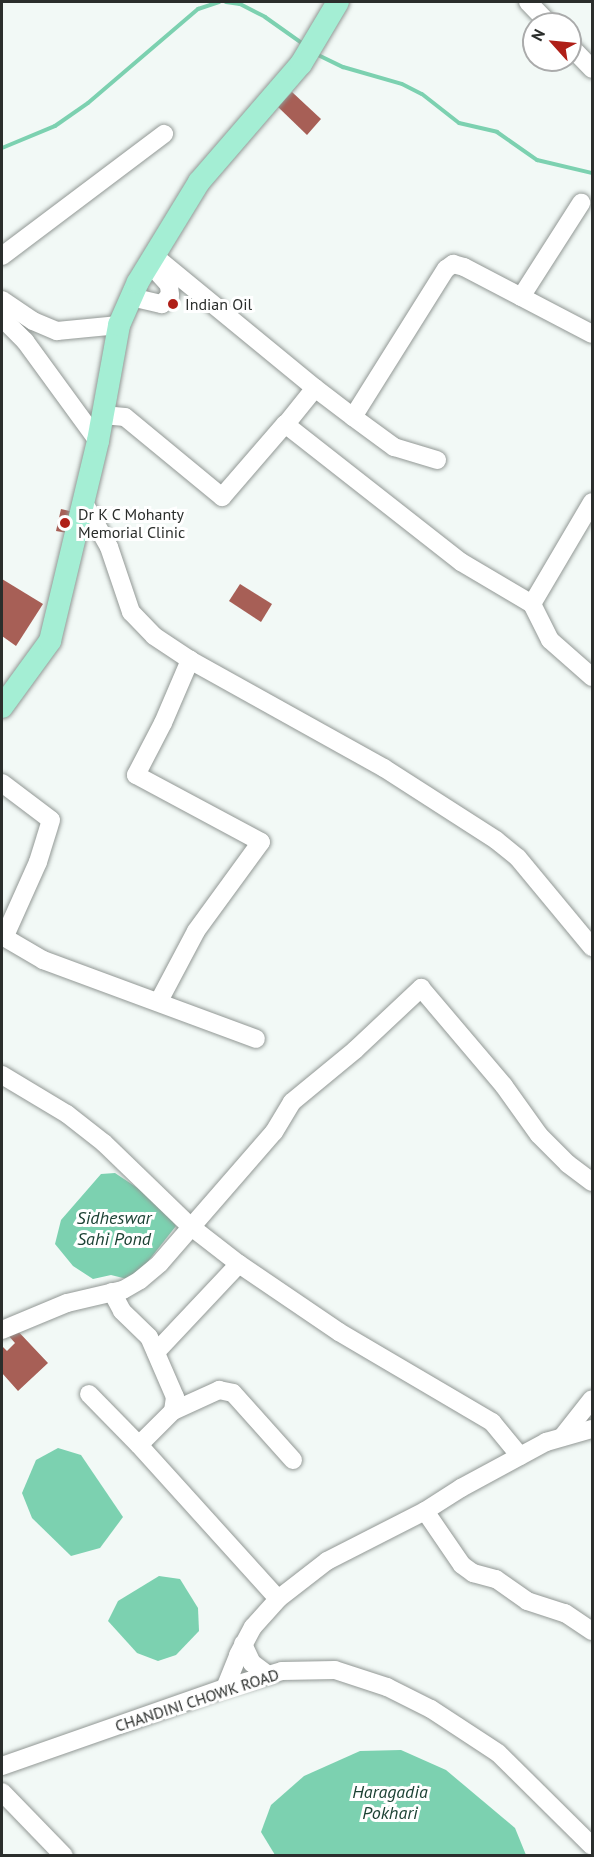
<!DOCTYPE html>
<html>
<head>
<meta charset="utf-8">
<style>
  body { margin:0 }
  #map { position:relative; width:594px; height:1857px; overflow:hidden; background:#f2f9f6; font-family:"PT Sans",sans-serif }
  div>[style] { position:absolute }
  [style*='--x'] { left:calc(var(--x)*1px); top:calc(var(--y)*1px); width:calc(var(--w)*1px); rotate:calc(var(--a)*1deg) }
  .water>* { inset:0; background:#7cd1b0 }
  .stream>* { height:4px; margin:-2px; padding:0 2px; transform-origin:2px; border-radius:2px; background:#7cd1b0 }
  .building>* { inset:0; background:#a75f56 }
  .roads { filter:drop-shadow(0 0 2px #929895) drop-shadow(0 0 2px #929895) }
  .minor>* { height:18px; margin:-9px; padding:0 9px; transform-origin:9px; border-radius:9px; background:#fff }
  .major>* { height:22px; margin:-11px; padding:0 11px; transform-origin:11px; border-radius:11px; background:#a4eed4 }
  .dots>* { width:16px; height:16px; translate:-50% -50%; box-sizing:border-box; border:3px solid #fff; border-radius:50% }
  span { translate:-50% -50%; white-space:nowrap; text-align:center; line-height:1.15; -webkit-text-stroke:6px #fff; paint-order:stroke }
  .poi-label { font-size:16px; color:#2b2e2c }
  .left { translate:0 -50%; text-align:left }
  .street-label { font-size:16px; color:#2b2e2c }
  .water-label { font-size:18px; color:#1c4234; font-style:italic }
  .frame { position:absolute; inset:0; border:3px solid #2b2e2c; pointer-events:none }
  .north { position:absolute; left:522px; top:12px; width:60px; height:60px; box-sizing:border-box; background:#fff; border:2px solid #aaabab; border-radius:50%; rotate:297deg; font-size:16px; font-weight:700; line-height:24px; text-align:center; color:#2b2e2c }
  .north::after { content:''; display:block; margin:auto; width:21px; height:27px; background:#af1f18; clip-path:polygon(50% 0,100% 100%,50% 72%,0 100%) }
</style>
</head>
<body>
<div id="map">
  <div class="water">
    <div style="clip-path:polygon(115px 1173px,154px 1199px,166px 1211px,176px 1226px,138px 1274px,127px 1279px,111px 1275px,93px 1279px,73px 1266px,55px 1244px,61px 1220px,101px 1174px)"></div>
    <div style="clip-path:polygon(58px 1448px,81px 1455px,123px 1517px,100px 1548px,71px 1556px,32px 1518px,22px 1493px,36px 1460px)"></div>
    <div style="clip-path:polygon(159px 1576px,180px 1579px,198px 1608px,199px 1631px,176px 1655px,158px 1661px,137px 1653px,108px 1621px,118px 1601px)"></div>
    <div style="clip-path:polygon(401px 1750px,446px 1770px,515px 1828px,526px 1855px,275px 1855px,261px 1832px,271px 1805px,304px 1776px,360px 1751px)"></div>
  </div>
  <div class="stream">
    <div style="--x:226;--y:2;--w:14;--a:8"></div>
    <div style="--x:240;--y:4;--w:28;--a:27"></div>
    <div style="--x:265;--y:17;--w:47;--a:35.4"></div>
    <div style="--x:316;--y:54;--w:30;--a:26"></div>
    <div style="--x:343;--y:67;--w:61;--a:16.1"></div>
    <div style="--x:402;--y:84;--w:22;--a:27"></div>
    <div style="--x:422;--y:94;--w:47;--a:38.1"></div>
    <div style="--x:459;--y:123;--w:39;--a:13"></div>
    <div style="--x:497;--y:132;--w:49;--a:35"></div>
    <div style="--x:537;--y:160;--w:57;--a:13.3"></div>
    <div style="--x:2;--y:148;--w:57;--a:-22.5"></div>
    <div style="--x:55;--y:126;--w:40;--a:-34.9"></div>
    <div style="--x:88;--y:103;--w:145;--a:-40.5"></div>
    <div style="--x:198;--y:9;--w:22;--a:-18"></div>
  </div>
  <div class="building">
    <div style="clip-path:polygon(292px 92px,321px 119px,307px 135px,278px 107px)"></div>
    <div style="clip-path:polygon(61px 509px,78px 513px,73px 534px,56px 531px)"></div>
    <div style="clip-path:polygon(2px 579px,43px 604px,16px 646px,2px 636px)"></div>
    <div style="clip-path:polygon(240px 584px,272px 604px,261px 622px,229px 601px)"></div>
    <div style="clip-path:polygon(14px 1327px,48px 1363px,18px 1391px,2px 1373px,2px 1346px,7px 1351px,15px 1343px,7px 1334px)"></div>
  </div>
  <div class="roads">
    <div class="minor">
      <div style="--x:528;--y:2;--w:30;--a:46"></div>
      <div style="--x:570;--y:46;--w:32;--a:46"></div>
      <div style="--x:153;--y:255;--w:210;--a:39.4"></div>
      <div style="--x:315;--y:388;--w:46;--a:128.9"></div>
      <div style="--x:2;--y:256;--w:203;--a:-37"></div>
      <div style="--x:131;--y:297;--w:32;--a:13"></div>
      <div style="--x:162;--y:304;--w:12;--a:-48"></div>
      <div style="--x:170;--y:295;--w:10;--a:-96"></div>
      <div style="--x:169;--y:285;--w:30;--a:-132"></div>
      <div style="--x:521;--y:297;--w:112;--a:-57.4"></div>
      <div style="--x:2;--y:300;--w:37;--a:34"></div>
      <div style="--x:33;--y:321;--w:26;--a:23"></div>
      <div style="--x:57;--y:331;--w:62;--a:-5.5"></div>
      <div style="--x:2;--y:318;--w:33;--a:45"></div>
      <div style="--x:25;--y:341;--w:124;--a:53.9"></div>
      <div style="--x:315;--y:388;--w:48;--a:37.3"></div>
      <div style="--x:353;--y:417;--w:175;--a:-57.9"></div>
      <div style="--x:446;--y:269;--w:9;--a:-36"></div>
      <div style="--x:453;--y:264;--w:11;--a:15"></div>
      <div style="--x:464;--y:267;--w:144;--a:27.6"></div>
      <div style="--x:103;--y:415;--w:22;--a:5"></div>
      <div style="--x:125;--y:417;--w:126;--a:39.5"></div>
      <div style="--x:222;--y:497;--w:96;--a:-49.2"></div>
      <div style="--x:285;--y:424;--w:224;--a:38.1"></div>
      <div style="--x:461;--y:562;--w:82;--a:30.6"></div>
      <div style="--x:532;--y:604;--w:118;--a:-59.5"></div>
      <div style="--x:353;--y:417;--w:51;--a:36.2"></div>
      <div style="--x:394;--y:447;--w:45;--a:16.8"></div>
      <div style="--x:84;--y:503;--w:51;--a:60.4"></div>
      <div style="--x:109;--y:547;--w:69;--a:71.3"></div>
      <div style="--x:131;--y:612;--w:33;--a:46"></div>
      <div style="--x:154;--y:636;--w:43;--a:33.7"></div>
      <div style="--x:190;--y:660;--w:222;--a:29.1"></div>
      <div style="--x:384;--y:768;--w:133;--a:32.7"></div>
      <div style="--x:496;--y:840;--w:28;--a:39"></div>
      <div style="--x:518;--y:858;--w:116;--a:50.3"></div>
      <div style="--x:532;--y:604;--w:40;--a:63.4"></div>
      <div style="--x:550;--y:640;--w:56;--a:41.4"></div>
      <div style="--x:2;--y:783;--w:61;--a:37.1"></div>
      <div style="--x:51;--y:820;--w:44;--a:107.2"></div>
      <div style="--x:38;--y:862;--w:83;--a:114.1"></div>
      <div style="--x:2;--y:936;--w:48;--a:30.3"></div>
      <div style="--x:43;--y:960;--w:227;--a:20.3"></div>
      <div style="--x:159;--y:1001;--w:79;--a:-62.1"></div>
      <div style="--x:196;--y:931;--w:110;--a:-53.9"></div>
      <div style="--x:261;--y:842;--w:142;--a:-151.8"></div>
      <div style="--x:136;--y:775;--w:59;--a:-62.6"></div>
      <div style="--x:163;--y:723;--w:69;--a:-66.8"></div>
      <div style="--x:2;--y:1075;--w:76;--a:31"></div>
      <div style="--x:67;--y:1114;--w:47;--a:38.1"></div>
      <div style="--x:104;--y:1143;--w:120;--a:44"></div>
      <div style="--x:190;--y:1226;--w:62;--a:37.8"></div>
      <div style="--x:239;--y:1264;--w:121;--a:34.2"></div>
      <div style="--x:339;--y:1332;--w:178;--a:30.5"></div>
      <div style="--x:492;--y:1422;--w:44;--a:50.5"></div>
      <div style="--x:112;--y:1292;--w:21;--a:62"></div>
      <div style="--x:122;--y:1311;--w:37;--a:44"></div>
      <div style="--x:149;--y:1337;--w:65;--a:66.6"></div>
      <div style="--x:175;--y:1397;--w:14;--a:98"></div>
      <div style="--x:173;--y:1411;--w:48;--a:135"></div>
      <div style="--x:2;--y:1330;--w:70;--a:-22.6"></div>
      <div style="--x:67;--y:1303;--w:57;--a:-13.1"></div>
      <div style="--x:123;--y:1290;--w:20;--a:-30"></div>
      <div style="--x:140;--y:1280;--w:26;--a:-40"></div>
      <div style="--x:160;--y:1263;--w:174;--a:-49"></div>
      <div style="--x:274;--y:1132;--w:35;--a:-59"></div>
      <div style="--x:292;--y:1102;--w:82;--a:-39.5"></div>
      <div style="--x:355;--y:1050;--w:91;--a:-43.2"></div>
      <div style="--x:421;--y:988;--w:128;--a:49.7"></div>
      <div style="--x:504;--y:1086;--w:60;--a:54.5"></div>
      <div style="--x:539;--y:1135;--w:41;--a:45"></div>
      <div style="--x:568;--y:1164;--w:30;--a:37"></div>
      <div style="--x:156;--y:1352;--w:121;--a:-46.7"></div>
      <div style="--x:89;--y:1394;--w:71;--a:45.6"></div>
      <div style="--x:139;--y:1445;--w:207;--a:47.9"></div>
      <div style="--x:173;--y:1411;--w:51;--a:-24.5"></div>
      <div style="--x:219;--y:1390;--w:14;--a:12"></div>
      <div style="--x:233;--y:1393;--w:90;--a:48.2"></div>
      <div style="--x:562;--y:1437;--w:48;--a:-51.7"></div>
      <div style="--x:425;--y:1511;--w:65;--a:55.6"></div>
      <div style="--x:462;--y:1565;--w:14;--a:36"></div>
      <div style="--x:473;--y:1573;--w:24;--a:15"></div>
      <div style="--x:496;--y:1579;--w:38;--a:35"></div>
      <div style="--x:527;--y:1601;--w:40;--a:18"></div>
      <div style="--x:565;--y:1613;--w:32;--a:34"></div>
      <div style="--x:243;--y:1644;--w:21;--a:65"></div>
      <div style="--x:252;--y:1663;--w:20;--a:37"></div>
      <div style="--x:225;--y:1688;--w:35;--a:-68"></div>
      <div style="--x:238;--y:1655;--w:32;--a:-62"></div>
      <div style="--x:253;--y:1627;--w:38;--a:-48"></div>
      <div style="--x:278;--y:1599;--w:62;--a:-37.8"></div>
      <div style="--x:327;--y:1561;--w:110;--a:-27"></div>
      <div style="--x:425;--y:1511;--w:43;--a:-32.6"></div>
      <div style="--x:461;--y:1488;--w:97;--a:-28.4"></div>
      <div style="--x:546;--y:1442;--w:48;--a:-15.8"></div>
      <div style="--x:2;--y:1766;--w:236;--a:-19.3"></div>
      <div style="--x:225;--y:1688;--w:59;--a:-16.6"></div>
      <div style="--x:282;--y:1671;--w:53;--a:-1.1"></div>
      <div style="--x:335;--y:1670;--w:55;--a:18.1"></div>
      <div style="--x:387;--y:1687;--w:49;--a:26.6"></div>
      <div style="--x:431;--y:1709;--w:80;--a:33.3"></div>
      <div style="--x:498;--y:1753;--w:132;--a:44.7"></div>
      <div style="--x:2;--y:1792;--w:89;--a:45.9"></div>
    </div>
    <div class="major">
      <div style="--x:2;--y:707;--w:82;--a:-54"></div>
      <div style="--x:50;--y:641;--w:206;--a:-76.5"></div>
      <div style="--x:98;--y:441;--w:118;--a:-79.7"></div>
      <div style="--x:119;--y:325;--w:47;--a:-66.2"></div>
      <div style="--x:138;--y:282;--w:117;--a:-58.6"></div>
      <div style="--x:199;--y:182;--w:156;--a:-49.2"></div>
      <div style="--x:301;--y:64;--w:72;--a:-59.2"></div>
    </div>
  </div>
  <div class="dots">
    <div style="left:173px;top:304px;background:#af1f18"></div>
    <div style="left:65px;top:523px;background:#af1f18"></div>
  </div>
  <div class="poi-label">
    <span class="left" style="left:185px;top:304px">Indian Oil</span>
    <span class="left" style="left:78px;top:523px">Dr K C Mohanty<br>Memorial Clinic</span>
  </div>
  <div class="street-label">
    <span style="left:197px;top:1700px;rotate:-18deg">CHANDINI CHOWK ROAD</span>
  </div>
  <div class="water-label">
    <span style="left:114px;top:1229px">Sidheswar<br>Sahi Pond</span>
    <span style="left:390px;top:1803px">Haragadia<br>Pokhari</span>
  </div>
  <div class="frame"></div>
  <div class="north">N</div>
</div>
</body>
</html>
